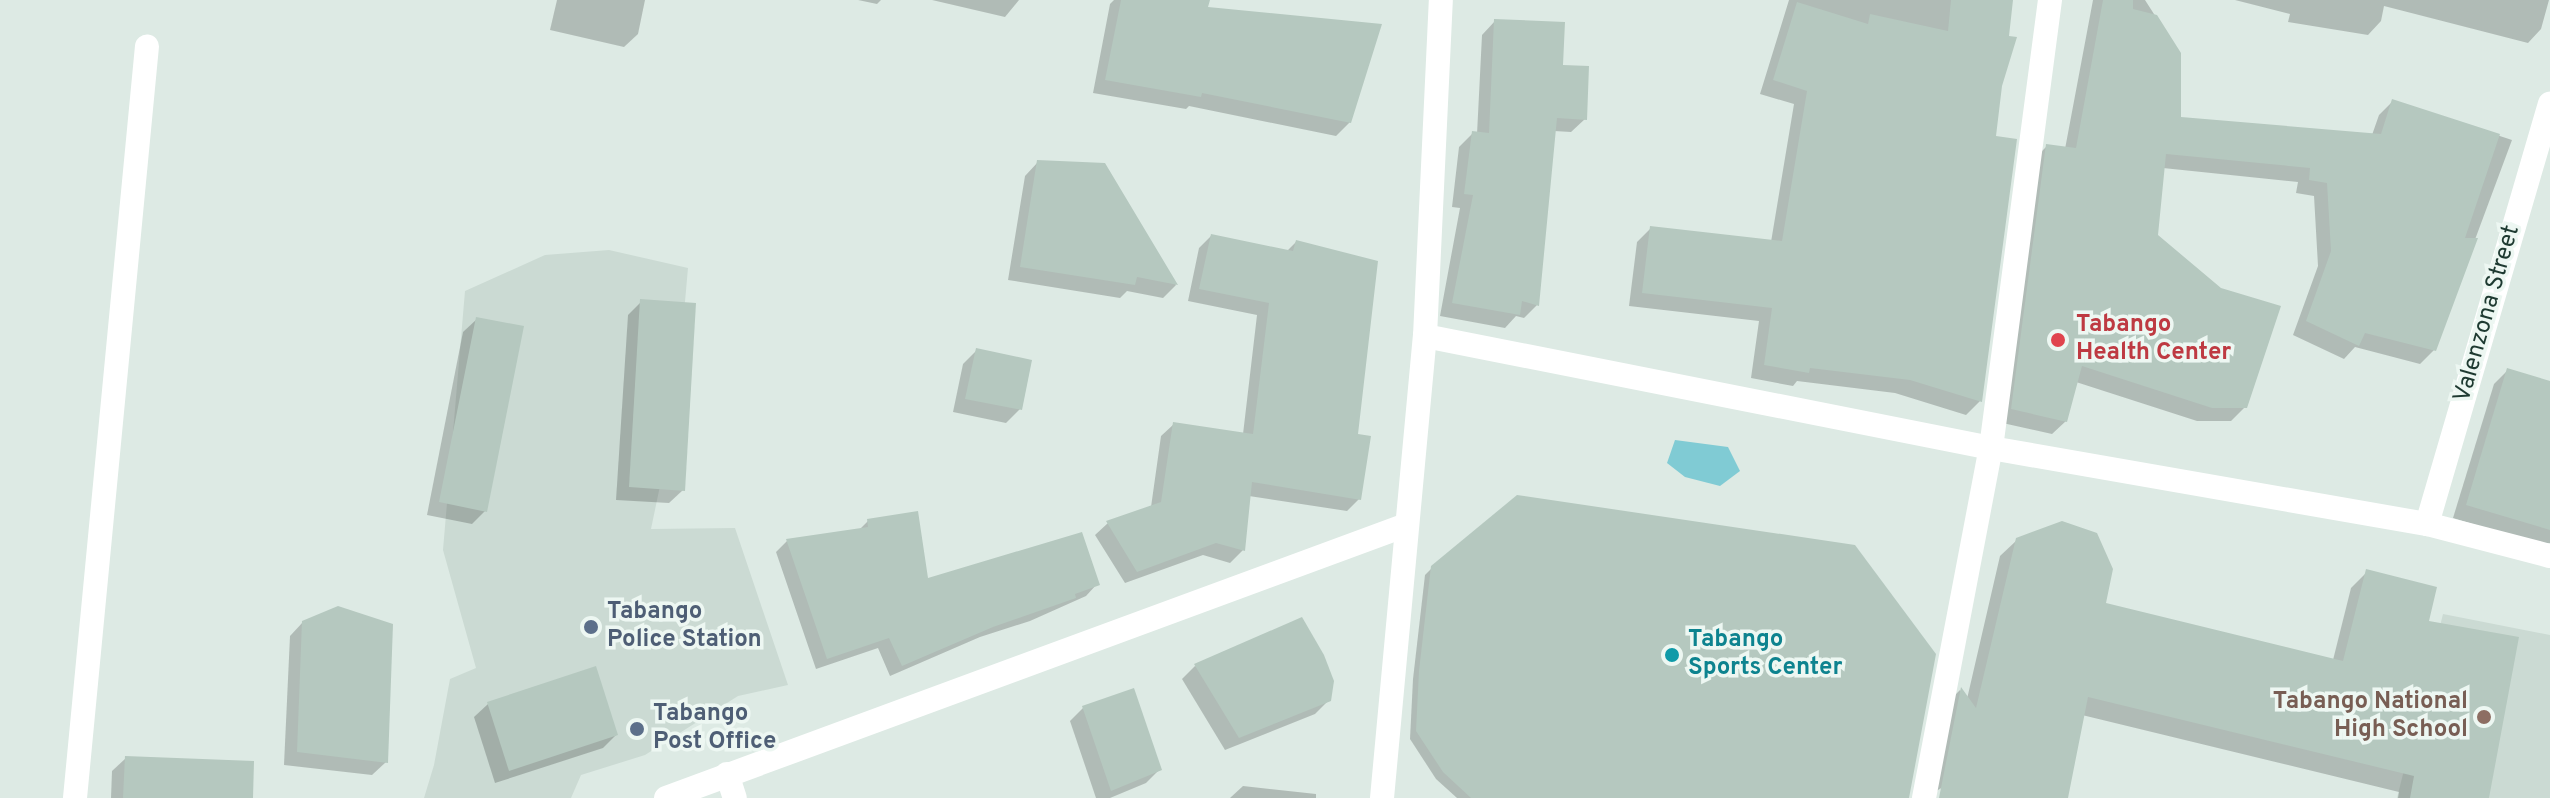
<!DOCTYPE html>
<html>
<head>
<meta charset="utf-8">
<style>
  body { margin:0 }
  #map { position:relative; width:2550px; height:798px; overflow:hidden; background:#ddeae4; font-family:Overpass,sans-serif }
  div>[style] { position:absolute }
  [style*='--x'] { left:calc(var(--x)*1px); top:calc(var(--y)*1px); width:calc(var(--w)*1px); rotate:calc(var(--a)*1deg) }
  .built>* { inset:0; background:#cbdad3 }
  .water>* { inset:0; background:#80cbd4 }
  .shadow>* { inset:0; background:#0003 }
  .building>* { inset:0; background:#b5c8bf }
  .minor>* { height:24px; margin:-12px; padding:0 12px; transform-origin:12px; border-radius:12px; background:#fff }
  .dots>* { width:22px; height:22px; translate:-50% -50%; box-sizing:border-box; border:4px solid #edf7f2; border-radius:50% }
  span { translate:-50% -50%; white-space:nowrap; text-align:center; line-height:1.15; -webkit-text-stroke:7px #edf7f2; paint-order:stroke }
  .street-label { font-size:24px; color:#1e3a31 }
  .health-label { font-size:24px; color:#be3a42; font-weight:700 }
  .left { translate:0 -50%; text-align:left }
  .service-label { font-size:24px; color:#4e5e75; font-weight:700 }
  .culture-label { font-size:24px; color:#0d838f; font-weight:700 }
  .education-label { font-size:24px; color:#785e54; font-weight:700 }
  .right { translate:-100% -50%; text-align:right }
</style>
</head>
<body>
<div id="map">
  <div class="built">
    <div style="clip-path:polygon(609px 250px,688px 268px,675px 414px,651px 529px,735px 528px,788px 685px,738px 696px,645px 755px,581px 775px,571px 798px,424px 798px,434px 765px,450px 679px,476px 668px,443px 550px,465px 291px,545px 255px)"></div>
    <div style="clip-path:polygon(2443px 614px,2550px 635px,2550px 798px,2397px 798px)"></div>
  </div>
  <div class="water">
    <div style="clip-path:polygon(1675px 440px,1728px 447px,1740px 471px,1720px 486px,1685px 477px,1667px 463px)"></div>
  </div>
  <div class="shadow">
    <div style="clip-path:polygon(557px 0,645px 0,638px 34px,624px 47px,550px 30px)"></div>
    <div style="clip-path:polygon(858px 0,881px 0,877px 4px)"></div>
    <div style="clip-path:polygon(932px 0,1019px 0,1005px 17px)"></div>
    <div style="clip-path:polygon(1114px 0,1208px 0,1205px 8px,1350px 122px,1336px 136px,1189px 106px,1186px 109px,1093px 93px,1110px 4px)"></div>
    <div style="clip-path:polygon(1789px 0,2011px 0,1994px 137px,2014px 141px,1980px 401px,1966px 415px,1895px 393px,1797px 381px,1793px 386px,1751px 378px,1759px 321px,1629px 306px,1637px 242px,1651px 228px,1771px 242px,1794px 104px,1760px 94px)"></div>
    <div style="clip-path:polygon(2093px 0,2145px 0,2179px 53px,2179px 119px,2372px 135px,2379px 115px,2393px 101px,2512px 140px,2434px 350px,2420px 364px,2355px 347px,2344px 359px,2293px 335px,2318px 266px,2314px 196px,2296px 193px,2298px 182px,2163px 168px,2156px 236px,2220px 290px,2245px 407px,2231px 421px,2197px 421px,2076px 382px,2066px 421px,2052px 434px,1998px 422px,2033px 160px,2047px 146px,2065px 149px)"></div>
    <div style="clip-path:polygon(2235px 0,2549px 0,2541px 29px,2528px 43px,2384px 6px,2381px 21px,2368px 35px,2288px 22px,2290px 14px)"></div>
    <div style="clip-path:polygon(1495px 21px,1561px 67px,1585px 119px,1571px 132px,1554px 131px,1537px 305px,1524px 318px,1516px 316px,1505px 328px,1440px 316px,1460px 208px,1452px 207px,1459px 147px,1472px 134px,1477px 134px,1482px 35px)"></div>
    <div style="clip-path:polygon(1038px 162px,1104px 165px,1176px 285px,1163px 298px,1127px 291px,1120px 298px,1008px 280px,1025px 176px)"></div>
    <div style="clip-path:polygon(1211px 236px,1287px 251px,1296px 242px,1356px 436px,1359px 499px,1347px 511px,1249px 496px,1243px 550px,1230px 563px,1203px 555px,1125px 583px,1095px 535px,1108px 523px,1151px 507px,1161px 436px,1174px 424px,1243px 434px,1257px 315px,1188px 301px,1199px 248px)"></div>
    <div style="clip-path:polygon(641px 302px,683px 490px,669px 503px,616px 500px,628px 315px)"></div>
    <div style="clip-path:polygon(477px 319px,485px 511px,472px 524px,427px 515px,463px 332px)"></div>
    <div style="clip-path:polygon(976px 351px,1020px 409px,1006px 423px,953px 412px,963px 364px)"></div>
    <div style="clip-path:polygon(2508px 370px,2550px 382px,2550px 543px,2538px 544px,2453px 518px,2494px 384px)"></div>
    <div style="clip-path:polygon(868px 521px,926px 580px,1097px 584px,1086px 596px,1030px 621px,980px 637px,890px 676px,878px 648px,816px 669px,776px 552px,787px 541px,858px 531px)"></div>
    <div style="clip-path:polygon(2017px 540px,2104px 604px,2333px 660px,2351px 588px,2367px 572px,2427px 623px,2487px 798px,2398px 798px,2399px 792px,2082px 715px,2066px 798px,1944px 798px,1948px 784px,1928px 796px,1945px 705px,1960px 690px,1967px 699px,2000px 556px)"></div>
    <div style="clip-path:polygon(1432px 568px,1909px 798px,1457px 798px,1436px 779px,1410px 739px,1413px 679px,1425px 575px)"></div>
    <div style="clip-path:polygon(303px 622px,386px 762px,372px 775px,284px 765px,290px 636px)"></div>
    <div style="clip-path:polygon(1195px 666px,1329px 700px,1315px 714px,1225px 750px,1182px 679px)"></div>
    <div style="clip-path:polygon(488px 704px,616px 735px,603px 748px,495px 783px,474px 717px)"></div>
    <div style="clip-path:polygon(1083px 708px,1159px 770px,1146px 783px,1110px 798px,1096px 798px,1070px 721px)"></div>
    <div style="clip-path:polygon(126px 758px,251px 798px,111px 798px,112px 771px)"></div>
    <div style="clip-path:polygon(1243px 786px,1316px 794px,1316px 798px,1230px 798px)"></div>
  </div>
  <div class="building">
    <div style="clip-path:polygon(1121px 0,1210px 0,1208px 7px,1382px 24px,1351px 123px,1202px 93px,1201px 97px,1105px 80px)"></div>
    <div style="clip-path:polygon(1951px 0,2013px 0,2009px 36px,2017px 37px,2002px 86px,1996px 136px,2017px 139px,1982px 402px,1910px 380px,1810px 368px,1809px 373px,1764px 365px,1772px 308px,1642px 293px,1650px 226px,1782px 241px,1807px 91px,1773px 80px,1797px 2px,1868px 24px,1870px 14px,1948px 31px)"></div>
    <div style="clip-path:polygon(2103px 0,2133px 0,2133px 9px,2157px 15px,2181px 53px,2181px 117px,2381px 134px,2392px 99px,2500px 134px,2465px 238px,2478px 238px,2436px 351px,2365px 333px,2359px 346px,2306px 321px,2331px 251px,2327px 183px,2309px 180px,2310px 168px,2166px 154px,2158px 235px,2221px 288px,2281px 306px,2247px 408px,2212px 408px,2082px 366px,2067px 422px,2011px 409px,2046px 144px,2076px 148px)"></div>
    <div style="clip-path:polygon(1494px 19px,1565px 22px,1563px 65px,1589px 66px,1587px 120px,1557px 118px,1539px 306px,1522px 301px,1520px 315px,1452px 303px,1473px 195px,1464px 194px,1472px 131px,1489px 133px)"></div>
    <div style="clip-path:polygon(1037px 160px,1105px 163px,1178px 285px,1137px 277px,1135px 285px,1020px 267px)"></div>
    <div style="clip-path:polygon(1211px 234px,1293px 251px,1296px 240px,1378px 261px,1358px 434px,1371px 436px,1361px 500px,1252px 482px,1245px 551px,1216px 543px,1137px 572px,1106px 521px,1161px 502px,1173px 422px,1253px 434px,1269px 303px,1199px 289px)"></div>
    <div style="clip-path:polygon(640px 299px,696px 303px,685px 491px,629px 487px)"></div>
    <div style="clip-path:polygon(476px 317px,524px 326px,487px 512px,439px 502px)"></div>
    <div style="clip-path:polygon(976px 348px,1032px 360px,1022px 410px,965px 399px)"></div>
    <div style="clip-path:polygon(2507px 368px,2550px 381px,2550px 530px,2466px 505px)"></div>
    <div style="clip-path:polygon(1517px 495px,1855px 545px,1936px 654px,1909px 798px,1471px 798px,1443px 772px,1416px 731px,1419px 671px,1431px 566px)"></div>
    <div style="clip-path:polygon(918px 511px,928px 578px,1082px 532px,1100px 585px,1075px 594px,1076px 598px,993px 627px,902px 666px,889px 638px,827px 659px,786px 539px,868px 527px,867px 519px)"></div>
    <div style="clip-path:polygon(2062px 521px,2097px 533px,2113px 569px,2106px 603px,2343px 661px,2366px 569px,2437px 587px,2429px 621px,2519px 637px,2489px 798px,2410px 798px,2414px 776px,2088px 697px,2068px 798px,1939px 798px,1961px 687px,1976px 708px,2016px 538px)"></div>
    <div style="clip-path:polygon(338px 606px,393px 624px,388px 763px,297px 752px,302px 621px)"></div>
    <div style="clip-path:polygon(1302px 617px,1324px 655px,1334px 681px,1331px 701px,1239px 738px,1194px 664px)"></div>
    <div style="clip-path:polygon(596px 666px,618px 735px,509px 771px,487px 702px)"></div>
    <div style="clip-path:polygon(1134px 688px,1162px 770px,1111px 791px,1082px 706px)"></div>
    <div style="clip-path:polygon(125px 756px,254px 761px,253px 798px,123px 798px)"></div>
  </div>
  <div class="minor">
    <div style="--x:1425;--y:336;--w:577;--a:11.19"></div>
    <div style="--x:1991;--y:448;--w:443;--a:9.9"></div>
    <div style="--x:2427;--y:524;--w:127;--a:14.6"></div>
    <div style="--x:2427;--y:524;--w:438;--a:-73.7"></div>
    <div style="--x:727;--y:774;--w:25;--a:72"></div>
    <div style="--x:75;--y:798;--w:755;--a:-84.53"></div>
    <div style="--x:666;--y:798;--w:789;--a:-20.25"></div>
    <div style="--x:1382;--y:798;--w:464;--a:-84.7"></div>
    <div style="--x:1425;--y:336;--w:336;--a:-87.3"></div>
    <div style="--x:1924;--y:798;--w:356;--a:-79.2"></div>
    <div style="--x:1991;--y:448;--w:452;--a:-82.5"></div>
  </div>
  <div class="dots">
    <div style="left:2058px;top:340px;background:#e0444e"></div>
    <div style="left:591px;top:627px;background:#5c6f8a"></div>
    <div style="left:1672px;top:655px;background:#0f9aa8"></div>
    <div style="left:2484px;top:717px;background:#8d6e63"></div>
    <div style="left:637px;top:729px;background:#5c6f8a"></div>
  </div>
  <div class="street-label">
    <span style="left:2488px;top:314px;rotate:-74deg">Valenzona Street</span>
  </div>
  <div class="health-label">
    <span class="left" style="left:2076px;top:340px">Tabango<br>Health Center</span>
  </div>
  <div class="service-label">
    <span class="left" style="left:607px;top:627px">Tabango<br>Police Station</span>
    <span class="left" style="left:653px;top:729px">Tabango<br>Post Office</span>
  </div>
  <div class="culture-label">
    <span class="left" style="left:1688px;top:655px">Tabango<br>Sports Center</span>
  </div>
  <div class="education-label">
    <span class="right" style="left:2468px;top:717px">Tabango National<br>High School</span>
  </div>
</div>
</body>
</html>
